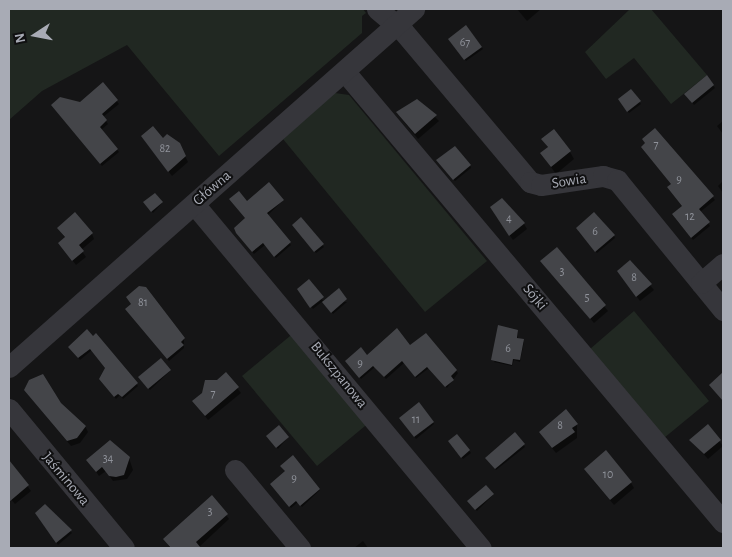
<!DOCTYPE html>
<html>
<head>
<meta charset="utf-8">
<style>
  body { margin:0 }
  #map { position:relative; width:732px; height:557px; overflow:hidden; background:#151516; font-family:"Alegreya Sans",sans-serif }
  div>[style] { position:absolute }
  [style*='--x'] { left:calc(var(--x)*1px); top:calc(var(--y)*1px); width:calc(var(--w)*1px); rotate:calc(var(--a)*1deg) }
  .green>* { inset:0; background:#212822 }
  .shadow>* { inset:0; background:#0007 }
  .building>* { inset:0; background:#444549 }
  .minor>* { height:21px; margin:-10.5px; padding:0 10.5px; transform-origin:10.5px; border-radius:10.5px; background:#36363b }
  span { translate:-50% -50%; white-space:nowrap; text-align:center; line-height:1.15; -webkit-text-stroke:4px #101011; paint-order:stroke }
  .number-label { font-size:12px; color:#8f929a }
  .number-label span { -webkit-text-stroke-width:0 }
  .street-label { font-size:15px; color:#a8abb5 }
  .frame { position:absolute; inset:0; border:10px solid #a8abb5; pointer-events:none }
  .north { position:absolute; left:10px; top:10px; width:50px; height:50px; -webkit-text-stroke:4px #101011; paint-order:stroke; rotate:259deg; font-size:14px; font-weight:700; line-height:20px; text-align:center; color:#a8abb5 }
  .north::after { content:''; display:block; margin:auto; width:18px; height:22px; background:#a8abb5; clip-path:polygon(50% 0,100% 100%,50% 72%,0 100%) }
</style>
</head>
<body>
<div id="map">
  <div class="green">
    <div style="clip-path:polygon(9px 9px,363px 9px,366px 13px,362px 16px,362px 33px,219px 156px,127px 45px,42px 91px,9px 120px)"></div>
    <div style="clip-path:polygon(630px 9px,651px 9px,707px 75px,671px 104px,634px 58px,606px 79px,585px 52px)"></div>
    <div style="clip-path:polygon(335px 93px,349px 95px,487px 261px,425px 312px,283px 139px)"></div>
    <div style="clip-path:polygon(634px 311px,709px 401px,664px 438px,590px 349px)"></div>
    <div style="clip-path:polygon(296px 331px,371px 421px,317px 466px,242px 376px)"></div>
  </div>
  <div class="shadow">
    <div style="clip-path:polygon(517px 9px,541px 9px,527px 21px)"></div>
    <div style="clip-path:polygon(466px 26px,483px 49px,466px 61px,450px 39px)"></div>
    <div style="clip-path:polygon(706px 77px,715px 88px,694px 105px,687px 96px)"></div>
    <div style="clip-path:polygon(103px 84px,119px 104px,103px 117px,108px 124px,101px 130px,119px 152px,102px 166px,54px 108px,80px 103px)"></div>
    <div style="clip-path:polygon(631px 91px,641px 104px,629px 113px,621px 102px)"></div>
    <div style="clip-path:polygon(418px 100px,439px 121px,418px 139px,397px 113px)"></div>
    <div style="clip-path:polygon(723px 121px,723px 134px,717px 126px)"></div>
    <div style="clip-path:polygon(655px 130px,715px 200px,700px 212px,710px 226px,693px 240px,675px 218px,683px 207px)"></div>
    <div style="clip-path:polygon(543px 139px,570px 152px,574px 159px,556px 174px,541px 153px,548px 148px)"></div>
    <div style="clip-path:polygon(163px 140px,182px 150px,188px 162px,172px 176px,145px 141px)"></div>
    <div style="clip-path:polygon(439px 163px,470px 165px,471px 168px,455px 181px)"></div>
    <div style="clip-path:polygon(723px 181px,723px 193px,718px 186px)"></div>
    <div style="clip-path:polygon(283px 200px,268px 215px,291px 245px,276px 258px,265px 245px,254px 254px,238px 235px,247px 219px,247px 203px)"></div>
    <div style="clip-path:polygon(162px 203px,153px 213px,146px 205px)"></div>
    <div style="clip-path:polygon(494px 213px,524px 224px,527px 229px,513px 240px)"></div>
    <div style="clip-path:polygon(300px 219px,324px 247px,316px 253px,295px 227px)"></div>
    <div style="clip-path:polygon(58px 228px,92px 234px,94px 239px,81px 250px,86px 257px,76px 265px,59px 243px,65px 238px)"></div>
    <div style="clip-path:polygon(578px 231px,614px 236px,615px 238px,597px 253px)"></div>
    <div style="clip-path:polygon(557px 249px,608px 311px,594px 323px,542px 262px)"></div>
    <div style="clip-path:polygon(630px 262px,654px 290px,640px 301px,622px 276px)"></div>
    <div style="clip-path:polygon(299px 289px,325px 301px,347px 302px,333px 314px,323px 301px,313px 309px)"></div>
    <div style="clip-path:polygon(133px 304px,184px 339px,184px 348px,169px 361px,128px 311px)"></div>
    <div style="clip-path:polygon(518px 331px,518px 339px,524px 342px,520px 362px,514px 360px,512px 366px,494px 362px)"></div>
    <div style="clip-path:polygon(96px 335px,138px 386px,123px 399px,120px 395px,116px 399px,102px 382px,106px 369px,92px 350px,80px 360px,71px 349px)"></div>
    <div style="clip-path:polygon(426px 335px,458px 373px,447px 388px,429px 368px,416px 378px,404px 363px,386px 379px,375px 367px,361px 379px,348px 363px,410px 347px)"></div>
    <div style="clip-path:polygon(170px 371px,150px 390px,141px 380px)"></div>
    <div style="clip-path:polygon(226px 374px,241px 393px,208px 420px,197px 406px)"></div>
    <div style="clip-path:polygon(29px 395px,60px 403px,85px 426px,88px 432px,80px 443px,71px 446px)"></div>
    <div style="clip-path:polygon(402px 420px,433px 422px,434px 424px,416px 439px)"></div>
    <div style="clip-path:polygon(577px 425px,577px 438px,556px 453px,543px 437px)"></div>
    <div style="clip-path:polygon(708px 426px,723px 446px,708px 459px,691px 440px)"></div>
    <div style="clip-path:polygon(515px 434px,525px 447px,496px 470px,488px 460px)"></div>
    <div style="clip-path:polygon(457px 436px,471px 453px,463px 459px,451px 444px)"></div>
    <div style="clip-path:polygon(288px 437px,278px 449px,269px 438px)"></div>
    <div style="clip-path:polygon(129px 458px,133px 470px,127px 479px,113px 481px,106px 471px,99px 476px,88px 460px)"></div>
    <div style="clip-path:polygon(14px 468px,31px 491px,15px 504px,9px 497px,9px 473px)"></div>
    <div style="clip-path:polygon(588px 474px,631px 483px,634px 488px,614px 505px)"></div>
    <div style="clip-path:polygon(273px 487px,319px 488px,320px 490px,302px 507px,298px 502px,291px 508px)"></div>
    <div style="clip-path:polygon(493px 495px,477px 511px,470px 503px)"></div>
    <div style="clip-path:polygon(212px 496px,229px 519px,198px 548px,170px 548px,165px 539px)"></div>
    <div style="clip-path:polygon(46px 505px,72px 533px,58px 545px,36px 513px)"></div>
    <div style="clip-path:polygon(363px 541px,368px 548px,354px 548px)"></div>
  </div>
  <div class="building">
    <div style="clip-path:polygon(466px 25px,482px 47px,464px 60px,448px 39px)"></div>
    <div style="clip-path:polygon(707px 75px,714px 85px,692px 103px,684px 94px)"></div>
    <div style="clip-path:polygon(103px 82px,118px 100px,102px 114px,107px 120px,100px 127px,118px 149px,100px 164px,51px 105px,60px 97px,80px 102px)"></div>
    <div style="clip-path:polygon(631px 89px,641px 101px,627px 112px,618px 99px)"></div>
    <div style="clip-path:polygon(417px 99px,437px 115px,415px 134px,396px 112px)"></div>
    <div style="clip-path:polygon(153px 126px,163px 138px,167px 134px,180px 143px,186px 156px,168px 172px,141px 136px)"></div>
    <div style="clip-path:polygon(655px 128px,714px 196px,699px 209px,710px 222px,691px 238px,672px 214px,682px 206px,667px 187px,671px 184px,641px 147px,645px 143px,642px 139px)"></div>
    <div style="clip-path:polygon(554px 129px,571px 151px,551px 167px,540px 153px,548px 147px,541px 139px)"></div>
    <div style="clip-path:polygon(455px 146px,471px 165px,453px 180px,436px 160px)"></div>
    <div style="clip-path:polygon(269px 182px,284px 200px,267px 213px,291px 242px,274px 257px,263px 243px,252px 252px,236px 233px,234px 228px,245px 218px,229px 199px,239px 191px,247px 201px)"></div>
    <div style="clip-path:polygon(155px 193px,163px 202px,151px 212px,143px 202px)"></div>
    <div style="clip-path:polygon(502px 198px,525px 223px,509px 236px,490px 207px)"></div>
    <div style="clip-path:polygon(75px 212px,93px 233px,79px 245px,84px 251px,72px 261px,58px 243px,65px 237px,57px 228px)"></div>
    <div style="clip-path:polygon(594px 212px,615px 235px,595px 252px,576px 228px)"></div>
    <div style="clip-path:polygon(301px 217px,324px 244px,314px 252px,292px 225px)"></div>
    <div style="clip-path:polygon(557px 247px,606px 305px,590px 319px,540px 261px)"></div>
    <div style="clip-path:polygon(630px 260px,652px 284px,636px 297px,617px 271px)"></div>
    <div style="clip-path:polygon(309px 279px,324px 297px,310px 308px,297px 289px)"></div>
    <div style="clip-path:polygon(139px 286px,146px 287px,185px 338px,181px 342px,184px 345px,167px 359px,125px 309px,131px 304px,126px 297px)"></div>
    <div style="clip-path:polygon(339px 288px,347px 299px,331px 313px,322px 302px)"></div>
    <div style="clip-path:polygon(498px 325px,518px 330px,517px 338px,524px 339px,520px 360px,513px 359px,512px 365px,491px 360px)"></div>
    <div style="clip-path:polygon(397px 328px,410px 345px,426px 333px,457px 370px,451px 376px,454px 380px,445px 387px,427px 367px,415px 377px,402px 361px,384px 377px,373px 366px,359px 378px,345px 361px,361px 347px,367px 355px)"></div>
    <div style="clip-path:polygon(87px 329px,93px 336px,96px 333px,138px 383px,122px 397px,118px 394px,114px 397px,99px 379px,105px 368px,90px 349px,78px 358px,68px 347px)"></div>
    <div style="clip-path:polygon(161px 358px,171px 370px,148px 389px,138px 377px)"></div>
    <div style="clip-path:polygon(226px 372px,239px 387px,205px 416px,192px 401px,202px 393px,205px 380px,217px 380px)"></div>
    <div style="clip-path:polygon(723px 372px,723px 401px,709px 385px)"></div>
    <div style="clip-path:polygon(43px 374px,61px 403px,86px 426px,77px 438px,67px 441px,24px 390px,29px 380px)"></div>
    <div style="clip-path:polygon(419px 402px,434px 422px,414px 437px,399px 418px)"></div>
    <div style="clip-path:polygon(566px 409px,578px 424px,572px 428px,575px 432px,552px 448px,539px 432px)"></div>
    <div style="clip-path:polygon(708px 424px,721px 440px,704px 454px,689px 440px)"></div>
    <div style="clip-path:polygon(279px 425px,289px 437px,276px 448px,266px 436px)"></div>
    <div style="clip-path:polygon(515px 432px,525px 444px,495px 469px,485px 458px)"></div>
    <div style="clip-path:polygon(457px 434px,470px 450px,461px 458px,448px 441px)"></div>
    <div style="clip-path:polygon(110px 440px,130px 457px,124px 475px,116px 477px,109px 476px,102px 467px,96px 472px,86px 460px)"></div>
    <div style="clip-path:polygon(606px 450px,632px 482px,610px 500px,584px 469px)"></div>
    <div style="clip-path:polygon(293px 455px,320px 489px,300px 506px,296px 501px,289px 507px,270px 484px,285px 471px,280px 466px)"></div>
    <div style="clip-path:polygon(9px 460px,29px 485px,9px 502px)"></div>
    <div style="clip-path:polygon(486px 485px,494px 494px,475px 510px,467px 501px)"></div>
    <div style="clip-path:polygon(212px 495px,228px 514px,196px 542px,201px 548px,171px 548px,163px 539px)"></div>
    <div style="clip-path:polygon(45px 504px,72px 530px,56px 543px,35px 513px)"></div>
  </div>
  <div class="minor">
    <div style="--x:377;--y:9;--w:34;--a:40"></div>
    <div style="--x:403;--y:31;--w:197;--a:49.9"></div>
    <div style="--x:530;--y:182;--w:11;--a:15"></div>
    <div style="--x:541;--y:185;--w:63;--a:-8.3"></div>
    <div style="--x:603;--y:176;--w:15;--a:16"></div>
    <div style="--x:617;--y:180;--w:168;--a:50.8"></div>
    <div style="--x:345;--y:72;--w:588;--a:49.97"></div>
    <div style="--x:194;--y:204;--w:448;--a:50.2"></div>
    <div style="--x:701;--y:283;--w:29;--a:-41"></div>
    <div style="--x:9;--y:367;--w:541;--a:-41.48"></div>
    <div style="--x:9;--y:409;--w:180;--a:50.4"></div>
    <div style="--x:235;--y:470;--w:102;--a:50.2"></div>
  </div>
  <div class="number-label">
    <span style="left:465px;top:43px">67</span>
    <span style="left:656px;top:145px">7</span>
    <span style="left:165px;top:149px">82</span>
    <span style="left:679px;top:180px">9</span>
    <span style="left:690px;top:217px">12</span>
    <span style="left:509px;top:219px">4</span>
    <span style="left:595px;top:232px">6</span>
    <span style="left:562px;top:272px">3</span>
    <span style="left:634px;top:278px">8</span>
    <span style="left:587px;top:298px">5</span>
    <span style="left:143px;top:303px">81</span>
    <span style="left:508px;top:349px">6</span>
    <span style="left:360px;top:364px">9</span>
    <span style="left:213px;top:394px">7</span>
    <span style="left:416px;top:420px">11</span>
    <span style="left:560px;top:426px">8</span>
    <span style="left:108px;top:459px">34</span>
    <span style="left:608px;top:475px">10</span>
    <span style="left:294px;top:479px">9</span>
    <span style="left:210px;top:512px">3</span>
  </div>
  <div class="street-label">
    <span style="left:569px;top:181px;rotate:-9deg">Sowia</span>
    <span style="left:212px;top:188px;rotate:-41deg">Główna</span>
    <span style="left:535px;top:297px;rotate:50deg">Sójki</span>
    <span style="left:339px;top:375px;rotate:51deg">Bukszpanowa</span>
    <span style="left:66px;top:479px;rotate:50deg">Jaśminowa</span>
  </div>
  <div class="frame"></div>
  <div class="north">N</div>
</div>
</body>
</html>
